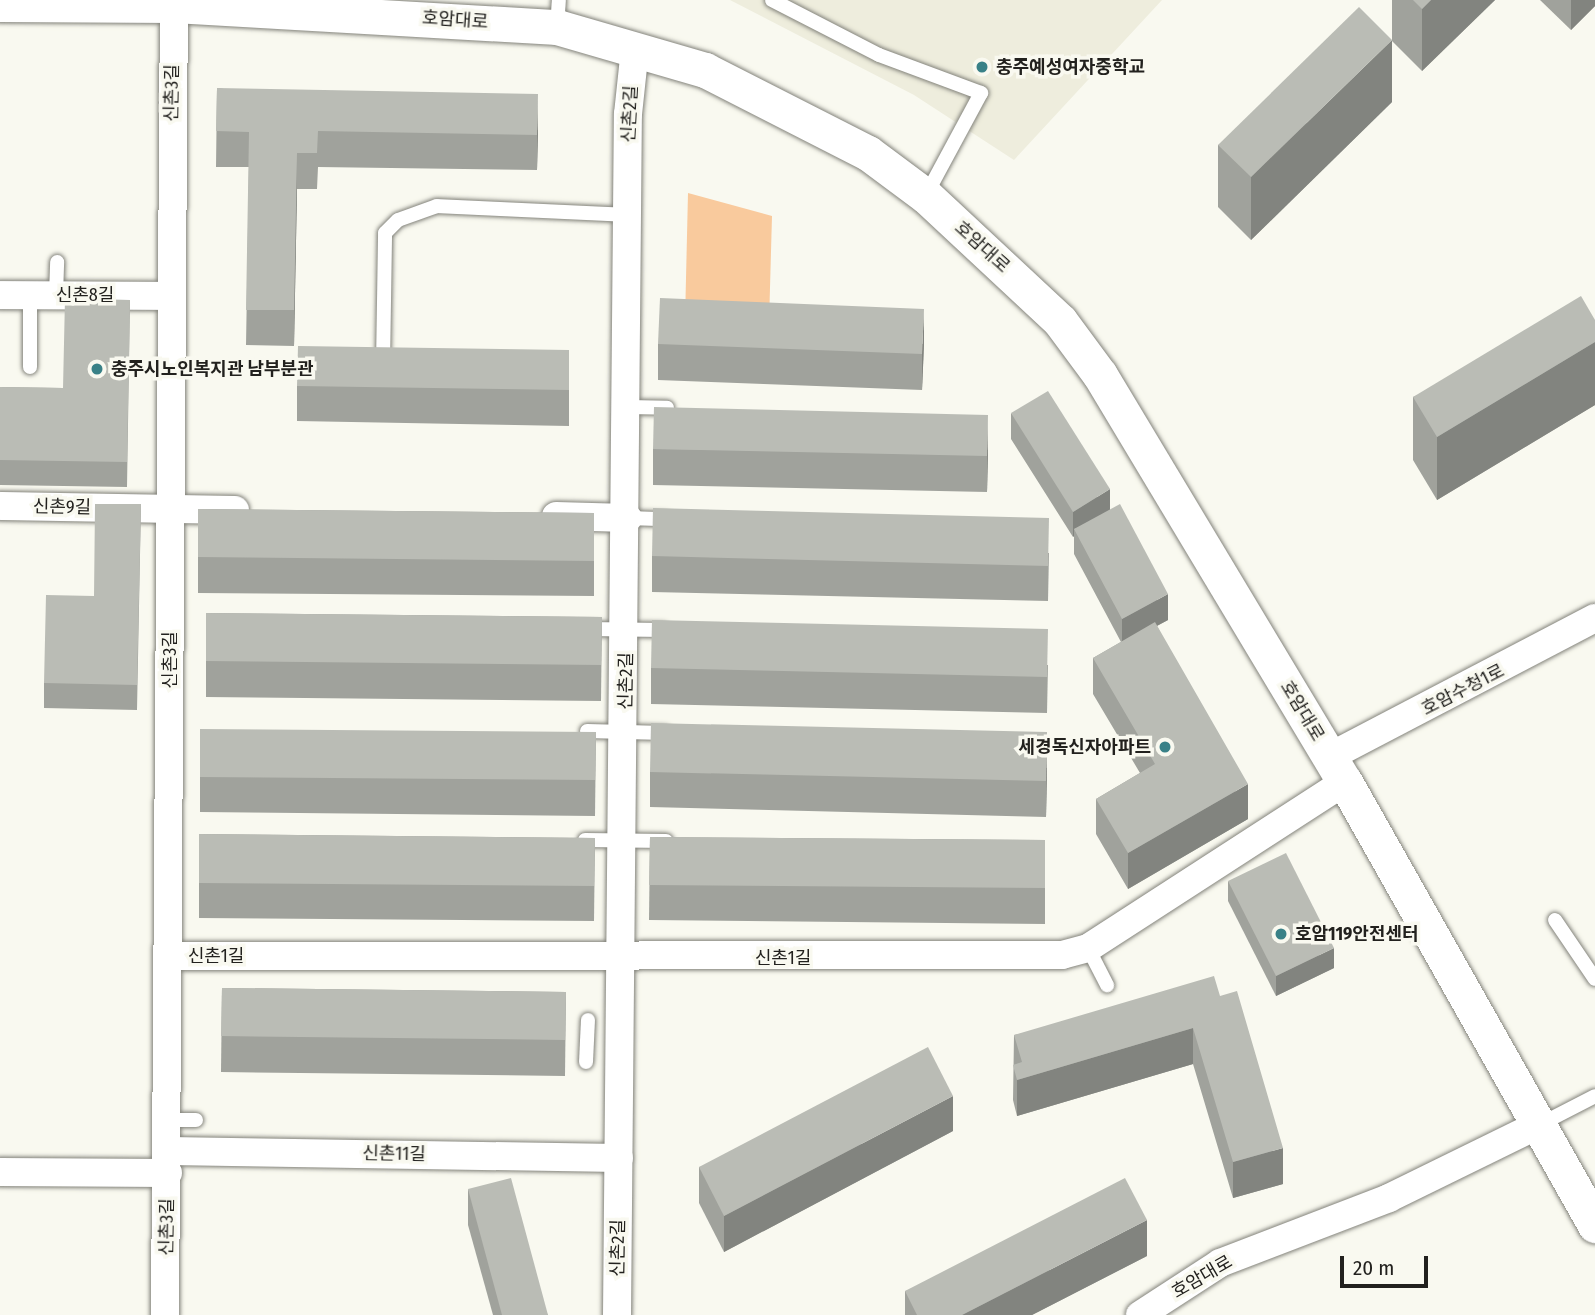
<!DOCTYPE html>
<html>
<head>
<meta charset="utf-8">
<style>
  body { margin:0 }
  #map { position:relative; width:1595px; height:1315px; overflow:hidden; background:#f9f9f0; font-family:"Fira Sans Condensed","Noto Sans KR",sans-serif }
  div>[style] { position:absolute }
  [style*='--x'] { left:calc(var(--x)*1px); top:calc(var(--y)*1px); width:calc(var(--w)*1px); rotate:calc(var(--a)*1deg) }
  .built>* { inset:0; background:#eeeddd }
  .green>* { inset:0; background:#f9ca9d }
  .roads { filter:drop-shadow(0 0 2px #83837b) drop-shadow(0 0 2px #83837b) }
  .service>* { height:14px; margin:-7px; padding:0 7px; transform-origin:7px; border-radius:7px; background:#fff }
  .minor>* { height:28px; margin:-14px; padding:0 14px; transform-origin:14px; border-radius:14px; background:#fff }
  .tertiary>* { height:35px; margin:-17.5px; padding:0 17.5px; transform-origin:17.5px; border-radius:17.5px; background:#fff }
  .wall>* { inset:0; background:#a0a29c }
  .shaded-wall>* { inset:0; background:#82847f }
  .building>* { inset:0; background:#babcb5 }
  .dots>* { width:19px; height:19px; translate:-50% -50%; box-sizing:border-box; border:4px solid #f9f9f0; border-radius:50% }
  span { translate:-50% -50%; white-space:nowrap; text-align:center; line-height:1.15; -webkit-text-stroke:7px #f9f9f0; paint-order:stroke }
  .street-label { font-size:18px; color:#22211e }
  .poi-label { font-size:18px; color:#22211e; font-weight:700 }
  .left { translate:0 -50%; text-align:left }
  .right { translate:-100% -50%; text-align:right }
  .scale { position:absolute; left:1340px; top:1256px; width:88px; height:32px; box-sizing:border-box; border:4px solid #22211e; border-top:0; padding-left:9px; font-size:21px; line-height:24px; white-space:nowrap; color:#22211e; -webkit-text-stroke:5px #f9f9f0; paint-order:stroke }
</style>
</head>
<body>
<div id="map">
  <div class="built">
    <div style="clip-path:polygon(730px 0,1162px 0,1014px 160px,914px 95px)"></div>
  </div>
  <div class="green">
    <div style="clip-path:polygon(688px 193px,772px 216px,769px 324px,685px 321px)"></div>
  </div>
  <div class="roads">
    <div class="service">
      <div style="--x:772;--y:0;--w:120;--a:27.2"></div>
      <div style="--x:879;--y:55;--w:109;--a:20.4"></div>
      <div style="--x:981;--y:93;--w:116;--a:118.3"></div>
      <div style="--x:557;--y:27;--w:27;--a:-86"></div>
      <div style="--x:56;--y:295;--w:33;--a:-88"></div>
      <div style="--x:383;--y:365;--w:132;--a:-89.1"></div>
      <div style="--x:385;--y:233;--w:18;--a:-45"></div>
      <div style="--x:398;--y:220;--w:41;--a:-19.7"></div>
      <div style="--x:437;--y:206;--w:191;--a:2.7"></div>
      <div style="--x:30;--y:367;--w:71;--a:-90"></div>
      <div style="--x:628;--y:407;--w:39;--a:1"></div>
      <div style="--x:628;--y:518;--w:37;--a:2"></div>
      <div style="--x:588;--y:629;--w:75;--a:0.8"></div>
      <div style="--x:587;--y:731;--w:78;--a:1.5"></div>
      <div style="--x:585;--y:840;--w:81;--a:0.7"></div>
      <div style="--x:1555;--y:920;--w:71;--a:55.9"></div>
      <div style="--x:1088;--y:948;--w:42;--a:62.8"></div>
      <div style="--x:586;--y:1062;--w:42;--a:-87.3"></div>
      <div style="--x:169;--y:1120;--w:27;--a:0"></div>
      <div style="--x:1537;--y:1126;--w:65;--a:-27.3"></div>
    </div>
    <div class="minor">
      <div style="--x:0;--y:295;--w:169;--a:0.3"></div>
      <div style="--x:0;--y:506;--w:235;--a:1"></div>
      <div style="--x:556;--y:516;--w:72;--a:1.6"></div>
      <div style="--x:1329;--y:757;--w:300;--a:-27.6"></div>
      <div style="--x:172;--y:956;--w:890;--a:-0.06"></div>
      <div style="--x:1062;--y:955;--w:27;--a:-15"></div>
      <div style="--x:1088;--y:948;--w:306;--a:-32.9"></div>
      <div style="--x:169;--y:1151;--w:450;--a:0.9"></div>
      <div style="--x:0;--y:1172;--w:168;--a:0.3"></div>
      <div style="--x:165;--y:1315;--w:1310;--a:-89.61"></div>
      <div style="--x:617;--y:1315;--w:1201;--a:-89.48"></div>
      <div style="--x:628;--y:114;--w:66;--a:-83.9"></div>
      <div style="--x:1140;--y:1315;--w:95;--a:-33"></div>
      <div style="--x:1220;--y:1263;--w:181;--a:-21"></div>
      <div style="--x:1389;--y:1198;--w:164;--a:-26.1"></div>
    </div>
    <div class="tertiary">
      <div style="--x:0;--y:4;--w:174;--a:0.3"></div>
      <div style="--x:174;--y:5;--w:384;--a:3.3"></div>
      <div style="--x:557;--y:27;--w:154;--a:16.2"></div>
      <div style="--x:705;--y:70;--w:183;--a:27"></div>
      <div style="--x:868;--y:153;--w:72;--a:36.6"></div>
      <div style="--x:926;--y:196;--w:183;--a:43"></div>
      <div style="--x:1060;--y:321;--w:67;--a:53.5"></div>
      <div style="--x:1100;--y:375;--w:475;--a:59"></div>
      <div style="--x:1345;--y:782;--w:509;--a:60.56"></div>
    </div>
  </div>
  <div class="wall">
    <div style="clip-path:polygon(1392px 0,1495px 0,1422px 71px,1392px 41px)"></div>
    <div style="clip-path:polygon(1540px 0,1595px 0,1595px 6px,1571px 30px)"></div>
    <div style="clip-path:polygon(217px 88px,538px 130px,537px 170px,318px 167px,317px 189px,297px 189px,294px 346px,246px 345px,249px 167px,216px 167px)"></div>
    <div style="clip-path:polygon(1392px 102px,1251px 240px,1218px 207px,1218px 145px)"></div>
    <div style="clip-path:polygon(130px 300px,127px 487px,0 485px,0 387px,63px 388px)"></div>
    <div style="clip-path:polygon(1595px 320px,1595px 405px,1437px 500px,1413px 460px,1413px 397px)"></div>
    <div style="clip-path:polygon(658px 344px,924px 344px,922px 390px,658px 380px)"></div>
    <div style="clip-path:polygon(569px 350px,569px 426px,297px 421px,297px 386px)"></div>
    <div style="clip-path:polygon(1011px 413px,1110px 510px,1168px 620px,1157px 626px,1248px 819px,1128px 889px,1096px 834px,1096px 799px,1140px 773px,1093px 694px,1093px 658px,1121px 642px,1074px 554px,1074px 536px,1073px 537px,1011px 439px)"></div>
    <div style="clip-path:polygon(653px 449px,988px 450px,987px 492px,653px 485px)"></div>
    <div style="clip-path:polygon(141px 504px,137px 710px,44px 708px,44px 683px,94px 596px)"></div>
    <div style="clip-path:polygon(198px 509px,594px 513px,594px 596px,198px 593px)"></div>
    <div style="clip-path:polygon(1049px 553px,1048px 601px,652px 592px,652px 556px)"></div>
    <div style="clip-path:polygon(206px 613px,602px 617px,601px 701px,206px 697px)"></div>
    <div style="clip-path:polygon(1048px 665px,1047px 713px,651px 704px,651px 668px)"></div>
    <div style="clip-path:polygon(596px 732px,595px 816px,200px 812px,200px 777px)"></div>
    <div style="clip-path:polygon(1047px 768px,1046px 817px,650px 807px,650px 772px)"></div>
    <div style="clip-path:polygon(199px 834px,595px 838px,594px 921px,199px 918px)"></div>
    <div style="clip-path:polygon(650px 837px,1045px 840px,1045px 924px,649px 920px)"></div>
    <div style="clip-path:polygon(1228px 881px,1334px 968px,1276px 996px,1228px 901px)"></div>
    <div style="clip-path:polygon(222px 988px,566px 992px,565px 1076px,221px 1072px)"></div>
    <div style="clip-path:polygon(1220px 996px,1283px 1184px,1233px 1198px,1193px 1064px,1017px 1116px,1013px 1100px,1014px 1035px)"></div>
    <div style="clip-path:polygon(953px 1131px,724px 1252px,699px 1203px,699px 1167px)"></div>
    <div style="clip-path:polygon(468px 1189px,548px 1315px,493px 1315px,468px 1225px)"></div>
    <div style="clip-path:polygon(1147px 1256px,1032px 1315px,905px 1315px,905px 1291px)"></div>
  </div>
  <div class="shaded-wall">
    <div style="clip-path:polygon(1431px 0,1495px 0,1422px 71px,1422px 9px)"></div>
    <div style="clip-path:polygon(1571px 0,1595px 0,1595px 6px,1571px 30px)"></div>
    <div style="clip-path:polygon(1392px 40px,1392px 102px,1251px 240px,1251px 177px)"></div>
    <div style="clip-path:polygon(538px 94px,538px 130px,537px 170px,537px 135px)"></div>
    <div style="clip-path:polygon(297px 153px,297px 189px,294px 346px,294px 310px)"></div>
    <div style="clip-path:polygon(924px 309px,924px 344px,922px 390px,922px 354px)"></div>
    <div style="clip-path:polygon(1595px 342px,1595px 405px,1437px 500px,1437px 437px)"></div>
    <div style="clip-path:polygon(988px 415px,988px 450px,987px 492px,987px 456px)"></div>
    <div style="clip-path:polygon(1110px 489px,1110px 514px,1074px 529px,1074px 536px,1073px 537px,1073px 512px)"></div>
    <div style="clip-path:polygon(1168px 594px,1168px 620px,1122px 644px,1122px 619px)"></div>
    <div style="clip-path:polygon(1047px 732px,1047px 768px,1046px 817px,1046px 781px)"></div>
    <div style="clip-path:polygon(1248px 784px,1248px 819px,1128px 889px,1128px 853px)"></div>
    <div style="clip-path:polygon(1334px 948px,1334px 968px,1276px 996px,1276px 976px)"></div>
    <div style="clip-path:polygon(1193px 1028px,1193px 1064px,1017px 1116px,1017px 1080px)"></div>
    <div style="clip-path:polygon(953px 1096px,953px 1131px,724px 1252px,724px 1216px)"></div>
    <div style="clip-path:polygon(1283px 1148px,1283px 1184px,1233px 1198px,1233px 1162px)"></div>
    <div style="clip-path:polygon(1147px 1220px,1147px 1256px,1032px 1315px,962px 1315px)"></div>
  </div>
  <div class="building">
    <div style="clip-path:polygon(1413px 0,1431px 0,1422px 9px)"></div>
    <div style="clip-path:polygon(1359px 7px,1392px 40px,1251px 177px,1218px 145px)"></div>
    <div style="clip-path:polygon(217px 88px,538px 94px,537px 135px,318px 131px,317px 153px,297px 153px,294px 310px,246px 310px,249px 132px,216px 131px)"></div>
    <div style="clip-path:polygon(1581px 296px,1595px 320px,1595px 342px,1437px 437px,1413px 397px)"></div>
    <div style="clip-path:polygon(65px 298px,130px 300px,127px 462px,0 460px,0 387px,63px 388px)"></div>
    <div style="clip-path:polygon(660px 298px,924px 309px,922px 354px,658px 344px)"></div>
    <div style="clip-path:polygon(298px 346px,569px 350px,569px 390px,297px 386px)"></div>
    <div style="clip-path:polygon(1048px 391px,1110px 489px,1073px 512px,1011px 413px)"></div>
    <div style="clip-path:polygon(654px 407px,988px 415px,987px 456px,653px 449px)"></div>
    <div style="clip-path:polygon(95px 504px,141px 504px,137px 685px,44px 683px,46px 595px,94px 596px)"></div>
    <div style="clip-path:polygon(1120px 504px,1168px 594px,1122px 619px,1074px 529px)"></div>
    <div style="clip-path:polygon(653px 508px,1049px 518px,1048px 566px,652px 556px)"></div>
    <div style="clip-path:polygon(198px 509px,594px 513px,594px 561px,198px 557px)"></div>
    <div style="clip-path:polygon(206px 613px,602px 617px,601px 665px,206px 661px)"></div>
    <div style="clip-path:polygon(652px 620px,1048px 629px,1047px 677px,651px 668px)"></div>
    <div style="clip-path:polygon(1155px 622px,1248px 784px,1128px 853px,1096px 799px,1155px 764px,1093px 658px)"></div>
    <div style="clip-path:polygon(651px 723px,1047px 732px,1046px 781px,650px 772px)"></div>
    <div style="clip-path:polygon(200px 729px,596px 732px,595px 780px,200px 777px)"></div>
    <div style="clip-path:polygon(199px 834px,595px 838px,594px 886px,199px 883px)"></div>
    <div style="clip-path:polygon(650px 837px,1045px 840px,1045px 888px,649px 885px)"></div>
    <div style="clip-path:polygon(1286px 853px,1334px 948px,1276px 976px,1228px 881px)"></div>
    <div style="clip-path:polygon(1214px 976px,1220px 996px,1237px 991px,1283px 1148px,1233px 1162px,1193px 1028px,1017px 1080px,1013px 1065px,1022px 1062px,1014px 1035px)"></div>
    <div style="clip-path:polygon(222px 988px,566px 992px,565px 1040px,221px 1036px)"></div>
    <div style="clip-path:polygon(928px 1047px,953px 1096px,724px 1216px,699px 1167px)"></div>
    <div style="clip-path:polygon(511px 1178px,548px 1315px,502px 1315px,468px 1189px)"></div>
    <div style="clip-path:polygon(1125px 1178px,1147px 1220px,962px 1315px,917px 1315px,905px 1291px)"></div>
  </div>
  <div class="dots">
    <div style="left:982px;top:67px;background:#398187"></div>
    <div style="left:97px;top:369px;background:#398187"></div>
    <div style="left:1165px;top:747px;background:#398187"></div>
    <div style="left:1281px;top:934px;background:#398187"></div>
  </div>
  <div class="street-label">
    <span style="left:455px;top:20px;rotate:4deg">호암대로</span>
    <span style="left:172px;top:93px;rotate:-89deg">신촌3길</span>
    <span style="left:630px;top:114px;rotate:-87deg">신촌2길</span>
    <span style="left:982px;top:247px;rotate:42deg">호암대로</span>
    <span style="left:85px;top:295px">신촌8길</span>
    <span style="left:62px;top:507px;rotate:1deg">신촌9길</span>
    <span style="left:170px;top:660px;rotate:-90deg">신촌3길</span>
    <span style="left:626px;top:681px;rotate:-89deg">신촌2길</span>
    <span style="left:1463px;top:690px;rotate:-27deg">호암수청1로</span>
    <span style="left:1302px;top:711px;rotate:59deg">호암대로</span>
    <span style="left:216px;top:956px">신촌1길</span>
    <span style="left:783px;top:958px">신촌1길</span>
    <span style="left:394px;top:1154px;rotate:1deg">신촌11길</span>
    <span style="left:167px;top:1227px;rotate:-89deg">신촌3길</span>
    <span style="left:618px;top:1248px;rotate:-89deg">신촌2길</span>
    <span style="left:1202px;top:1277px;rotate:-30deg">호암대로</span>
  </div>
  <div class="poi-label">
    <span class="left" style="left:996px;top:67px">충주예성여자중학교</span>
    <span class="left" style="left:111px;top:369px">충주시노인복지관 남부분관</span>
    <span class="right" style="left:1151px;top:747px">세경독신자아파트</span>
    <span class="left" style="left:1295px;top:934px">호암119안전센터</span>
  </div>
  <div class="scale">20 m</div>
</div>
</body>
</html>
